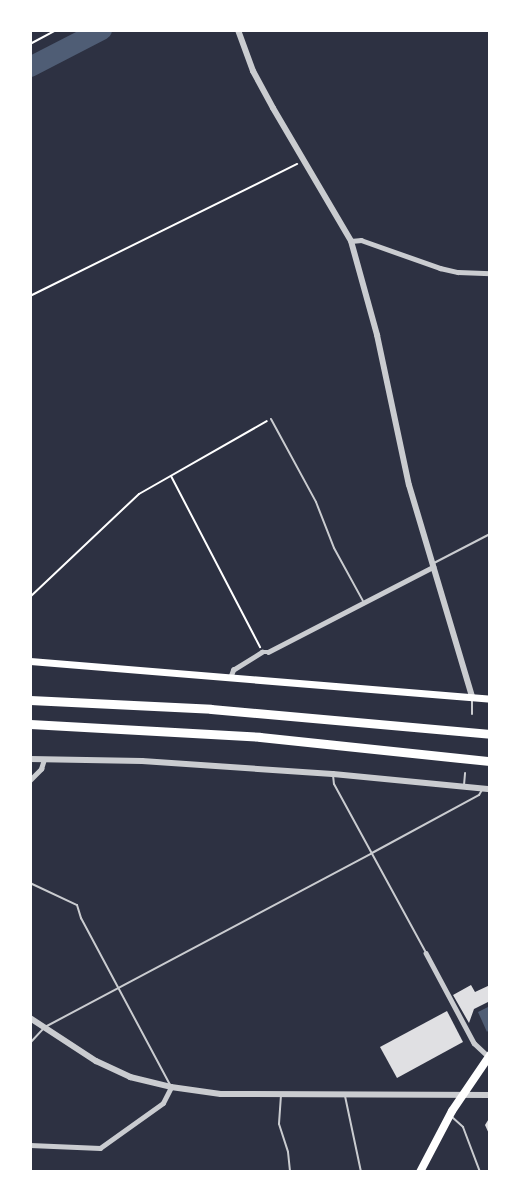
<!DOCTYPE html>
<html>
<head>
<meta charset="utf-8">
<style>
  body { margin:0 }
  #map { position:relative; width:520px; height:1202px; overflow:hidden; background:#2d3142; font-family:Karla,sans-serif }
  div>[style] { position:absolute }
  [style*='--x'] { left:calc(var(--x)*1px); top:calc(var(--y)*1px); width:calc(var(--w)*1px); rotate:calc(var(--a)*1deg) }
  .water>* { inset:0; background:#4f5d75 }
  .river>* { height:20px; margin:-10px; padding:0 10px; transform-origin:10px; border-radius:10px; background:#4f5d75 }
  .building>* { inset:0; background:#e0e0e3 }
  .path>* { height:2px; margin:-1px; padding:0 1px; transform-origin:1px; border-radius:1px; background:#fff }
  .service>* { height:2px; margin:-1px; padding:0 1px; transform-origin:1px; border-radius:1px; background:#caccd0 }
  .minor>* { height:4.5px; margin:-2.25px; padding:0 2.25px; transform-origin:2.25px; border-radius:2.25px; background:#caccd0 }
  .tertiary>* { height:6px; margin:-3px; padding:0 3px; transform-origin:3px; border-radius:3px; background:#caccd0 }
  .secondary>* { height:7px; margin:-3.5px; padding:0 3.5px; transform-origin:3.5px; border-radius:3.5px; background:#fff }
  .primary>* { height:8px; margin:-4px; padding:0 4px; transform-origin:4px; border-radius:4px; background:#fff }
  .motorway>* { height:9px; margin:-4.5px; padding:0 4.5px; transform-origin:4.5px; border-radius:4.5px; background:#fff }
  span { translate:-50% -50%; white-space:nowrap; text-align:center; line-height:1.15; -webkit-text-stroke:4.5px #fff; paint-order:stroke }
  .frame { position:absolute; inset:0; border:32px solid #fff; pointer-events:none }
</style>
</head>
<body>
<div id="map">
  <div class="water">
    <div style="clip-path:polygon(490px 1006px,490px 1028px,487px 1032px,478px 1012px)"></div>
  </div>
  <div class="river">
    <div style="--x:30;--y:67;--w:81;--a:-27.2"></div>
  </div>
  <div class="building">
    <div style="clip-path:polygon(471px 985px,475px 992px,490px 985px,490px 1001px,474px 1009px,469px 1023px,453px 995px)"></div>
    <div style="clip-path:polygon(447px 1011px,463px 1042px,397px 1078px,380px 1047px)"></div>
    <div style="clip-path:polygon(490px 1117px,490px 1136px,485px 1125px)"></div>
  </div>
  <div class="path">
    <div style="--x:30;--y:44;--w:30;--a:-28"></div>
    <div style="--x:30;--y:296;--w:298;--a:-26.3"></div>
    <div style="--x:171;--y:476;--w:193;--a:62.5"></div>
    <div style="--x:30;--y:597;--w:150;--a:-43.4"></div>
    <div style="--x:139;--y:494;--w:147;--a:-29.7"></div>
  </div>
  <div class="service">
    <div style="--x:271;--y:419;--w:94;--a:61.5"></div>
    <div style="--x:316;--y:502;--w:49;--a:68.6"></div>
    <div style="--x:334;--y:548;--w:60;--a:61.3"></div>
    <div style="--x:434;--y:563;--w:63;--a:-27.4"></div>
    <div style="--x:472;--y:714;--w:15;--a:-90"></div>
    <div style="--x:333;--y:775;--w:9;--a:84"></div>
    <div style="--x:334;--y:784;--w:192;--a:61.4"></div>
    <div style="--x:464;--y:785;--w:12;--a:-85"></div>
    <div style="--x:30;--y:883;--w:52;--a:25.1"></div>
    <div style="--x:77;--y:905;--w:14;--a:73"></div>
    <div style="--x:81;--y:918;--w:189;--a:61.9"></div>
    <div style="--x:30;--y:1043;--w:22;--a:-47"></div>
    <div style="--x:45;--y:1027;--w:370;--a:-28"></div>
    <div style="--x:372;--y:853;--w:122;--a:-28.5"></div>
    <div style="--x:479;--y:795;--w:6;--a:-59"></div>
    <div style="--x:281;--y:1095;--w:29;--a:94"></div>
    <div style="--x:279;--y:1124;--w:29;--a:72"></div>
    <div style="--x:288;--y:1152;--w:20;--a:84"></div>
    <div style="--x:345;--y:1096;--w:78;--a:78.1"></div>
    <div style="--x:452;--y:1117;--w:15;--a:42"></div>
    <div style="--x:463;--y:1127;--w:48;--a:69.3"></div>
  </div>
  <div class="minor">
    <div style="--x:351;--y:241;--w:10;--a:-6"></div>
    <div style="--x:361;--y:240;--w:84;--a:19.5"></div>
    <div style="--x:440;--y:268;--w:18;--a:13"></div>
    <div style="--x:458;--y:272;--w:32;--a:2"></div>
    <div style="--x:230;--y:678;--w:9;--a:-69"></div>
    <div style="--x:233;--y:670;--w:34;--a:-32"></div>
    <div style="--x:262;--y:652;--w:6;--a:0"></div>
    <div style="--x:268;--y:652;--w:186;--a:-27.3"></div>
    <div style="--x:30;--y:780;--w:16;--a:-45"></div>
    <div style="--x:41;--y:769;--w:10;--a:-73"></div>
    <div style="--x:426;--y:953;--w:102;--a:61.9"></div>
    <div style="--x:474;--y:1043;--w:21;--a:43"></div>
    <div style="--x:30;--y:1145;--w:70;--a:2.5"></div>
    <div style="--x:100;--y:1148;--w:77;--a:-35.5"></div>
    <div style="--x:163;--y:1103;--w:18;--a:-63"></div>
  </div>
  <div class="tertiary">
    <div style="--x:238;--y:30;--w:44;--a:69.9"></div>
    <div style="--x:253;--y:71;--w:42;--a:61.6"></div>
    <div style="--x:273;--y:108;--w:154;--a:59.6"></div>
    <div style="--x:351;--y:241;--w:98;--a:74.5"></div>
    <div style="--x:377;--y:335;--w:153;--a:78"></div>
    <div style="--x:409;--y:485;--w:220;--a:73.4"></div>
    <div style="--x:30;--y:759;--w:112;--a:1"></div>
    <div style="--x:142;--y:761;--w:191;--a:3.9"></div>
    <div style="--x:333;--y:774;--w:158;--a:5.5"></div>
    <div style="--x:30;--y:1018;--w:79;--a:33.1"></div>
    <div style="--x:96;--y:1061;--w:38;--a:25"></div>
    <div style="--x:130;--y:1077;--w:42;--a:13.7"></div>
    <div style="--x:171;--y:1087;--w:50;--a:8"></div>
    <div style="--x:221;--y:1094;--w:269;--a:0.2"></div>
  </div>
  <div class="secondary">
    <div style="--x:30;--y:661;--w:462;--a:4.7"></div>
  </div>
  <div class="primary">
    <div style="--x:420;--y:1172;--w:69;--a:-62.3"></div>
    <div style="--x:452;--y:1111;--w:68;--a:-55.8"></div>
  </div>
  <div class="motorway">
    <div style="--x:30;--y:700;--w:181;--a:2.8"></div>
    <div style="--x:211;--y:709;--w:280;--a:5.1"></div>
    <div style="--x:30;--y:724;--w:230;--a:3.2"></div>
    <div style="--x:260;--y:737;--w:231;--a:6"></div>
  </div>
  <div class="frame"></div>
</div>
</body>
</html>
